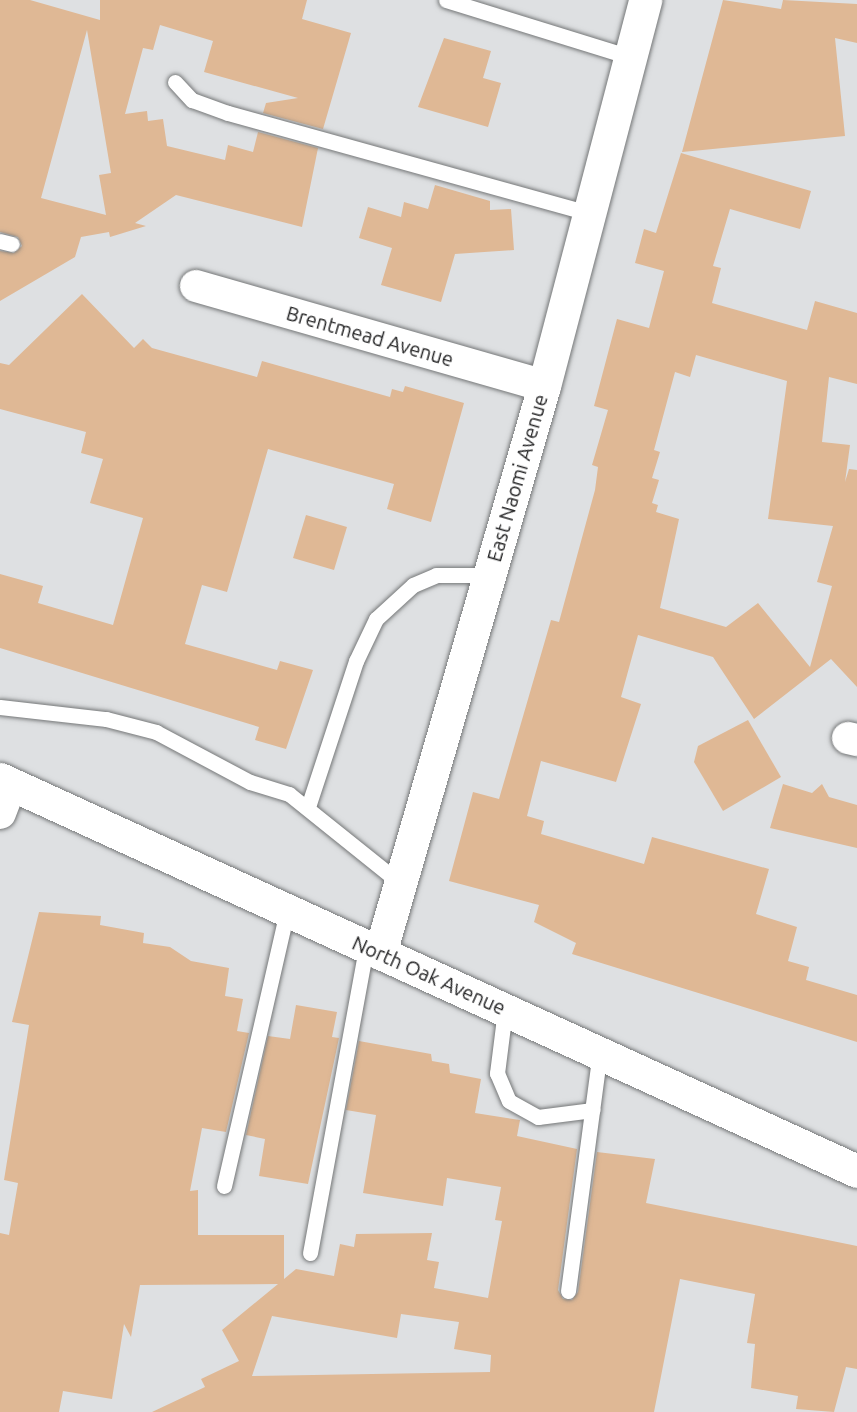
<!DOCTYPE html>
<html>
<head>
<meta charset="utf-8">
<style>
  body { margin:0 }
  #map { position:relative; width:857px; height:1412px; overflow:hidden; background:#dee0e2; font-family:Ubuntu,sans-serif }
  div>[style] { position:absolute }
  [style*='--x'] { left:calc(var(--x)*1px); top:calc(var(--y)*1px); width:calc(var(--w)*1px); rotate:calc(var(--a)*1deg) }
  .building>* { inset:0; background:#dfb895 }
  .roads { filter:drop-shadow(0 0 2px #757778) drop-shadow(0 0 2px #757778) }
  .lane>* { height:15px; margin:-7.5px; padding:0 7.5px; transform-origin:7.5px; border-radius:7.5px; background:#fff }
  .street>* { height:32px; margin:-16px; padding:0 16px; transform-origin:16px; border-radius:16px; background:#fff }
  .secondary>* { height:33px; margin:-16.5px; padding:0 16.5px; transform-origin:16.5px; border-radius:16.5px; background:#fff }
  span { translate:-50% -50%; white-space:nowrap; text-align:center; line-height:1.15; -webkit-text-stroke:4.5px #fff; paint-order:stroke }
  .street-label { font-size:20px; color:#242425 }
</style>
</head>
<body>
<div id="map">
  <div class="building">
    <div style="clip-path:polygon(evenodd,0 0,30px 0,100px 20px,100px 0,307px 0,302px 19px,351px 33px,323px 129px,263px 113px,266px 103px,298px 98px,204px 72px,213px 41px,160px 25px,153px 50px,143px 48px,125px 114px,147px 111px,148px 121px,163px 119px,167px 146px,225px 160px,228px 145px,253px 152px,258px 132px,318px 148px,302px 227px,176px 195px,135px 223px,146px 226px,110px 237px,109px 232px,81px 237px,75px 257px,0 301px,0 251px,14px 253px,22px 246px,18px 237px,0 232px,0 0,87px 30px,111px 173px,99px 175px,106px 215px,41px 198px,87px 30px)"></div>
    <div style="clip-path:polygon(723px 0,781px 9px,783px 0,857px 4px,857px 43px,835px 38px,845px 136px,682px 152px)"></div>
    <div style="clip-path:polygon(444px 38px,491px 51px,483px 78px,501px 83px,488px 127px,418px 107px)"></div>
    <div style="clip-path:polygon(evenodd,681px 153px,811px 191px,800px 229px,730px 209px,713px 266px,721px 268px,712px 303px,807px 330px,815px 301px,857px 313px,857px 384px,829px 377px,822px 442px,850px 445px,845px 482px,849px 469px,857px 470px,857px 687px,831px 659px,754px 719px,713px 657px,638px 635px,621px 697px,641px 704px,616px 782px,541px 761px,527px 816px,544px 821px,541px 834px,644px 864px,652px 837px,769px 869px,756px 914px,797px 927px,788px 961px,809px 967px,806px 980px,857px 995px,857px 1042px,572px 954px,576px 943px,534px 922px,539px 905px,449px 881px,473px 792px,499px 799px,551px 620px,559px 622px,595px 490px,598px 467px,592px 465px,608px 410px,594px 406px,617px 319px,649px 328px,664px 271px,635px 263px,644px 229px,656px 233px,681px 153px,696px 355px,787px 381px,768px 519px,833px 526px,817px 582px,832px 586px,810px 667px,758px 603px,726px 627px,660px 608px,679px 519px,656px 512px,658px 505px,652px 503px,659px 480px,652px 478px,660px 452px,654px 450px,675px 372px,690px 377px,696px 355px)"></div>
    <div style="clip-path:polygon(435px 185px,490px 201px,490px 210px,511px 209px,514px 250px,455px 254px,441px 302px,381px 285px,392px 248px,359px 238px,368px 207px,401px 217px,404px 202px,428px 209px)"></div>
    <div style="clip-path:polygon(82px 294px,134px 348px,143px 339px,152px 348px,257px 377px,262px 361px,390px 397px,392px 389px,403px 392px,405px 386px,464px 403px,431px 522px,387px 509px,394px 484px,268px 449px,227px 592px,202px 585px,185px 644px,277px 670px,280px 661px,313px 670px,286px 749px,255px 740px,259px 727px,0 648px,0 574px,43px 586px,38px 603px,113px 625px,143px 518px,90px 503px,103px 459px,81px 453px,86px 432px,0 409px,0 363px,9px 365px)"></div>
    <div style="clip-path:polygon(306px 515px,347px 527px,334px 570px,293px 558px)"></div>
    <div style="clip-path:polygon(748px 720px,781px 777px,723px 811px,694px 762px,698px 746px)"></div>
    <div style="clip-path:polygon(783px 784px,812px 793px,822px 784px,829px 797px,857px 805px,857px 848px,770px 828px)"></div>
    <div style="clip-path:polygon(evenodd,39px 912px,101px 916px,100px 925px,144px 933px,143px 943px,170px 947px,191px 961px,229px 968px,225px 996px,243px 999px,237px 1031px,249px 1033px,226px 1132px,202px 1128px,190px 1191px,198px 1190px,198px 1235px,284px 1235px,284px 1279px,296px 1269px,334px 1276px,340px 1244px,354px 1247px,356px 1234px,432px 1233px,427px 1260px,439px 1262px,434px 1288px,488px 1298px,502px 1221px,495px 1220px,501px 1187px,447px 1178px,443px 1206px,363px 1193px,376px 1115px,346px 1110px,359px 1041px,431px 1054px,432px 1061px,449px 1064px,450px 1073px,481px 1079px,475px 1113px,520px 1120px,517px 1136px,577px 1149px,558px 1290px,563px 1299px,572px 1300px,578px 1292px,597px 1152px,655px 1159px,646px 1203px,857px 1246px,857px 1369px,846px 1367px,834px 1412px,796px 1409px,798px 1396px,751px 1388px,755px 1344px,747px 1343px,755px 1294px,680px 1279px,654px 1412px,152px 1412px,205px 1387px,201px 1379px,239px 1361px,222px 1330px,278px 1284px,140px 1285px,131px 1337px,124px 1324px,112px 1399px,63px 1391px,59px 1412px,0 1412px,0 1233px,9px 1235px,18px 1183px,4px 1180px,29px 1025px,12px 1022px,39px 912px,401px 1314px,459px 1322px,454px 1349px,491px 1355px,490px 1372px,252px 1376px,272px 1316px,397px 1338px,401px 1314px)"></div>
    <div style="clip-path:polygon(296px 1005px,337px 1012px,332px 1037px,339px 1038px,308px 1184px,259px 1176px,265px 1139px,246px 1135px,268px 1036px,290px 1039px)"></div>
  </div>
  <div class="roads">
    <div class="lane">
      <div style="--x:446;--y:0;--w:193;--a:17.2"></div>
      <div style="--x:175;--y:82;--w:25;--a:47"></div>
      <div style="--x:192;--y:100;--w:38;--a:20"></div>
      <div style="--x:228;--y:113;--w:375;--a:15.5"></div>
      <div style="--x:0;--y:241;--w:12;--a:14"></div>
      <div style="--x:0;--y:707;--w:107;--a:6.5"></div>
      <div style="--x:106;--y:719;--w:52;--a:14.6"></div>
      <div style="--x:156;--y:732;--w:106;--a:28"></div>
      <div style="--x:250;--y:782;--w:41;--a:17.1"></div>
      <div style="--x:289;--y:794;--w:142;--a:38.7"></div>
      <div style="--x:308;--y:807;--w:154;--a:-71.8"></div>
      <div style="--x:356;--y:661;--w:47;--a:-64.5"></div>
      <div style="--x:376;--y:619;--w:50;--a:-42.6"></div>
      <div style="--x:413;--y:585;--w:25;--a:-23"></div>
      <div style="--x:436;--y:575;--w:53;--a:0"></div>
      <div style="--x:505;--y:1010;--w:64;--a:97.2"></div>
      <div style="--x:497;--y:1073;--w:30;--a:67"></div>
      <div style="--x:509;--y:1101;--w:33;--a:29"></div>
      <div style="--x:538;--y:1117;--w:55;--a:-7.3"></div>
      <div style="--x:224;--y:1186;--w:282;--a:-77.1"></div>
      <div style="--x:310;--y:1253;--w:311;--a:-79.6"></div>
      <div style="--x:568;--y:1291;--w:241;--a:-82.4"></div>
    </div>
    <div class="street">
      <div style="--x:196;--y:286;--w:362;--a:16"></div>
      <div style="--x:848;--y:738;--w:9;--a:13"></div>
      <div style="--x:0;--y:813;--w:31;--a:-69"></div>
    </div>
    <div class="secondary">
      <div style="--x:0;--y:779;--w:942;--a:24.58"></div>
      <div style="--x:380;--y:953;--w:590;--a:-73.87"></div>
      <div style="--x:544;--y:386;--w:399;--a:-75.3"></div>
    </div>
  </div>
  <div class="street-label">
    <span style="left:370px;top:336px;rotate:16deg">Brentmead Avenue</span>
    <span style="left:517px;top:478px;rotate:-74deg">East Naomi Avenue</span>
    <span style="left:429px;top:975px;rotate:24deg">North Oak Avenue</span>
  </div>
</div>
</body>
</html>
